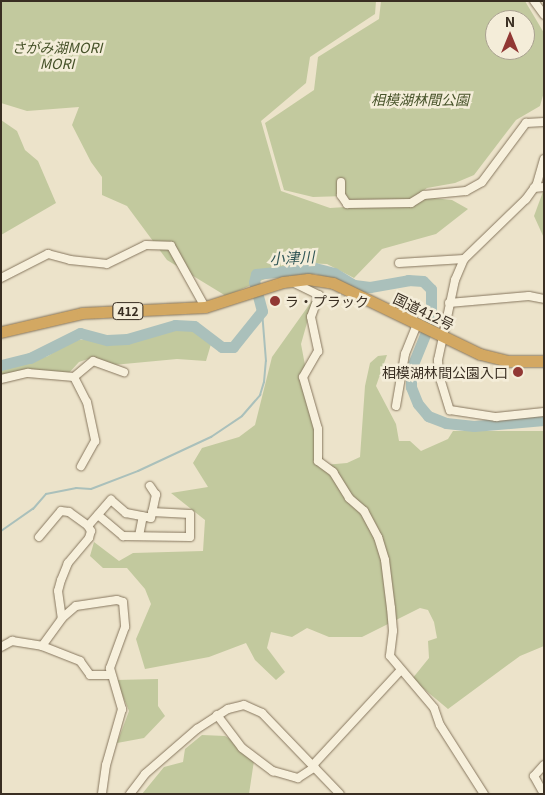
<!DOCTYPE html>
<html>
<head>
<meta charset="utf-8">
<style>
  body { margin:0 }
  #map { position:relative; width:545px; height:795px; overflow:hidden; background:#ece3ca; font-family:Georgia,"Noto Sans JP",serif }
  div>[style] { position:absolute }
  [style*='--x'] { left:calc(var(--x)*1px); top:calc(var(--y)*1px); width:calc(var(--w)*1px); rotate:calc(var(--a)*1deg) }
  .green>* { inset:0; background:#c2c99e }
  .stream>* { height:2px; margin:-1px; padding:0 1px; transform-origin:1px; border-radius:1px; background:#aac0bb }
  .river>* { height:11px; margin:-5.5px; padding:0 5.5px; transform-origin:5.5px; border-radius:5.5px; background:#aac0bb }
  .roads { filter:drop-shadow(0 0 1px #87775f) drop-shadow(0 0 1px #87775f) }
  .minor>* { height:8px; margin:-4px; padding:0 4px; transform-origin:4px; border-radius:4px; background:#f7f0dc }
  .highway>* { height:11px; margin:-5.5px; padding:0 5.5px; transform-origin:5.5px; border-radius:5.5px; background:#d3a862 }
  .dots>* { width:14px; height:14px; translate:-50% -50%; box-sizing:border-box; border:2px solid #f4edd9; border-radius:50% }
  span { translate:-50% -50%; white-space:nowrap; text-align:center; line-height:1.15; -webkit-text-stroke:5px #f4edd9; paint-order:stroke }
  .shield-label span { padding:1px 4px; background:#f4edd9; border:1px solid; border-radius:4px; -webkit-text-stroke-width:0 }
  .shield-label { font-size:12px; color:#392e22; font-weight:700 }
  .park-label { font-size:14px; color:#47532a; font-style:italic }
  .poi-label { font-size:14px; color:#392e22 }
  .left { translate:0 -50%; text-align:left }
  .right { translate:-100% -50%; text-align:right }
  .street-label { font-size:14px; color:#392e22 }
  .water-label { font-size:15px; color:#325757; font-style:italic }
  .frame { position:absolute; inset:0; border:2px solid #392e22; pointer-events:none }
  .north { position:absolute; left:485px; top:10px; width:50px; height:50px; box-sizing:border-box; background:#f4edd9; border:1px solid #a9a190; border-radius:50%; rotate:0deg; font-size:14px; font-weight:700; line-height:20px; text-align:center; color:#392e22 }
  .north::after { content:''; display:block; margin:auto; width:18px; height:22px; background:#913834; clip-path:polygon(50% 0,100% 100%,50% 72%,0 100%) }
</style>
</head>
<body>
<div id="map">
  <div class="green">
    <div style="clip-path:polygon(1px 1px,376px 1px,375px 14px,310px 57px,306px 83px,261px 121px,281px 191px,330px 208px,411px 203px,423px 197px,452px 200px,468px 209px,436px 234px,382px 249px,354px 278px,327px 264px,302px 263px,226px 296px,167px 260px,127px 206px,102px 195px,102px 177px,91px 162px,72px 125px,79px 107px,27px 111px,1px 103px)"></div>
    <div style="clip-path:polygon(evenodd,381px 1px,525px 1px,544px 33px,544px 92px,540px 106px,516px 120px,474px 175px,455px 183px,427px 188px,410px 201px,352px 201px,345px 196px,313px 197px,284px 190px,265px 123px,314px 90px,318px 57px,379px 19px,381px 1px,495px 20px,525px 20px,525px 50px,495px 50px,495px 20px)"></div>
    <div style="clip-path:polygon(1px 120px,17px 131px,25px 150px,38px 161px,56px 203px,1px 235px)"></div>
    <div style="clip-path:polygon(544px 189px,544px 238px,534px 216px)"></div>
    <div style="clip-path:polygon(314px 298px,301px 344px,324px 465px,347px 463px,360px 457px,365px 386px,370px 363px,378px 356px,387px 355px,376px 386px,396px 424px,399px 441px,410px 441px,421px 451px,448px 439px,453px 431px,544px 431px,544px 646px,520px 656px,448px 709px,412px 679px,429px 658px,428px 641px,437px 638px,434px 622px,428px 610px,420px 608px,362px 637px,329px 637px,307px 628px,292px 637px,271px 632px,267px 648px,285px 672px,276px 680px,255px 660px,246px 643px,209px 657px,145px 669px,136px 639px,151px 604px,145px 589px,127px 568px,103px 568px,90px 556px,94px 542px,119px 561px,133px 553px,203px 551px,205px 520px,171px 493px,208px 487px,193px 463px,202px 448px,239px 437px,255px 425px,272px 357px)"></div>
    <div style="clip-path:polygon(171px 328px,194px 329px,211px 344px,206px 361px,177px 359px,113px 365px,94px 357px,79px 362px,67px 375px,1px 377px,1px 371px,48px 356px,71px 341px,88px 339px,116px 344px)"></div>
    <div style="clip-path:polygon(158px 679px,158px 706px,165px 716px,144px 738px,117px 743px,129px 711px,116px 680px)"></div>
    <div style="clip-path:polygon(202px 735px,225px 736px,255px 754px,249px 794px,142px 794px,164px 767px,183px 762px,185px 749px)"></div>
  </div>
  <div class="stream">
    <div style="--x:1;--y:531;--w:39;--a:-35"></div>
    <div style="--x:33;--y:509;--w:20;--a:-49"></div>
    <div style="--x:46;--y:494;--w:31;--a:-11"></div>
    <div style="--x:76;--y:488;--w:15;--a:4"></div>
    <div style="--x:91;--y:489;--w:50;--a:-21"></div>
    <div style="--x:138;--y:471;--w:81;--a:-25"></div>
    <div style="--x:211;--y:437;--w:37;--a:-34"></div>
    <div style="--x:242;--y:416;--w:28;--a:-49"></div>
    <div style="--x:260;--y:395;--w:14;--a:-73"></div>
    <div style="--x:264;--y:382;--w:21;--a:-85"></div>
    <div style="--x:266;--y:361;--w:50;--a:-94.6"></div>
  </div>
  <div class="river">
    <div style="--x:1;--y:365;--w:30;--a:-14"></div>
    <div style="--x:30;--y:358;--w:56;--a:-26.6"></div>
    <div style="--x:80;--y:333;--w:28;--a:15"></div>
    <div style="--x:107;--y:340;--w:20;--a:-3"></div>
    <div style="--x:127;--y:339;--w:50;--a:-16.3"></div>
    <div style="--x:175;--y:325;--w:19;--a:3"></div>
    <div style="--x:194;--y:326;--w:35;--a:37"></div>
    <div style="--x:222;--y:347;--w:11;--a:0"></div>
    <div style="--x:233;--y:347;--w:46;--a:-51.1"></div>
    <div style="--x:262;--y:311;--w:30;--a:-105"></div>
    <div style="--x:254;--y:282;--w:8;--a:-76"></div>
    <div style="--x:256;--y:274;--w:59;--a:-5.8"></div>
    <div style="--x:315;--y:268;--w:20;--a:15"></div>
    <div style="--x:334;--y:273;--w:23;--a:31"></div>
    <div style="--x:354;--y:285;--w:16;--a:7"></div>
    <div style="--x:370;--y:287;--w:39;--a:-10"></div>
    <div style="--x:408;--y:280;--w:15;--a:4"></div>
    <div style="--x:423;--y:281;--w:11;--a:45"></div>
    <div style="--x:431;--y:289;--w:31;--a:90"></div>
    <div style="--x:431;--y:320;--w:53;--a:112.2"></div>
    <div style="--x:411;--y:369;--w:18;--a:90"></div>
    <div style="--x:411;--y:387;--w:18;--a:68"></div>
    <div style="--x:418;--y:404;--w:16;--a:50"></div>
    <div style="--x:428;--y:416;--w:19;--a:21"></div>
    <div style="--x:446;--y:423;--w:28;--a:6"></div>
    <div style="--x:474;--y:426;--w:70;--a:-4.9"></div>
  </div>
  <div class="roads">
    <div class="minor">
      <div style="--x:534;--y:1;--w:17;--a:54"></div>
      <div style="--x:544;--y:159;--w:26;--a:106"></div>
      <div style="--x:537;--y:184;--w:19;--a:126"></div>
      <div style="--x:526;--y:199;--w:86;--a:135.9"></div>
      <div style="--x:464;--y:259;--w:23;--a:113"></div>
      <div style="--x:455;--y:280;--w:82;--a:102"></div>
      <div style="--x:438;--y:360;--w:15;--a:86"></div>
      <div style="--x:439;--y:375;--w:37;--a:73"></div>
      <div style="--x:450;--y:410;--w:47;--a:8.7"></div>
      <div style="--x:496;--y:417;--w:48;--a:-5.9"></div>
      <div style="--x:341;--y:182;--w:13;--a:90"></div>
      <div style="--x:341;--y:195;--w:11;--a:56"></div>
      <div style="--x:347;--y:204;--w:64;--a:-0.9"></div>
      <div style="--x:411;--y:203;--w:15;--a:-32"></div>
      <div style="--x:424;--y:195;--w:42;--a:-5.4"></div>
      <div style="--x:466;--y:191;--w:18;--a:-29"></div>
      <div style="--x:482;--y:182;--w:74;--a:-53.3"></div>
      <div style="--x:526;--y:123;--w:18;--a:-3"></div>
      <div style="--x:534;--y:188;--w:10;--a:-6"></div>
      <div style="--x:399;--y:263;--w:65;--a:-3.5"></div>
      <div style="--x:1;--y:278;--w:53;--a:-27.1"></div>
      <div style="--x:48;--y:254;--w:23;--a:15"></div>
      <div style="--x:70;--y:260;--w:37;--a:6"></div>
      <div style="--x:107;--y:264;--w:43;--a:-26"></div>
      <div style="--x:146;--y:245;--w:25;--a:2"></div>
      <div style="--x:171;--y:246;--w:70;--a:60.9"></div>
      <div style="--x:290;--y:281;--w:32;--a:26"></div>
      <div style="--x:319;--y:295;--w:23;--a:110"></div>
      <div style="--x:311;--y:317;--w:35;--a:78"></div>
      <div style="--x:318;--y:351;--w:30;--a:120"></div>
      <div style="--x:303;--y:377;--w:54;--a:73.9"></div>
      <div style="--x:318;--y:429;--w:32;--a:90"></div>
      <div style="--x:318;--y:461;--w:19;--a:36"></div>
      <div style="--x:333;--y:472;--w:31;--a:58"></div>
      <div style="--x:349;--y:498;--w:20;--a:41"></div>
      <div style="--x:364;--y:511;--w:30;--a:62"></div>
      <div style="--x:378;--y:537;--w:24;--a:73"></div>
      <div style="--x:385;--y:560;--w:48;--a:82.9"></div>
      <div style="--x:391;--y:608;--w:23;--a:85"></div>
      <div style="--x:393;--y:631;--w:25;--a:97"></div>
      <div style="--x:390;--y:656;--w:68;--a:49.8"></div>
      <div style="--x:434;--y:708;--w:18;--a:71"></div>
      <div style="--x:440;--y:725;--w:82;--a:57.5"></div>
      <div style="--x:449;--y:303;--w:80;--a:-5"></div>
      <div style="--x:529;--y:296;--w:15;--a:11"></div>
      <div style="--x:74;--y:377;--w:28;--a:63"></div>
      <div style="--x:87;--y:402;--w:40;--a:78"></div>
      <div style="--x:95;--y:441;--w:29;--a:119"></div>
      <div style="--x:1;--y:379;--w:28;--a:-13"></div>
      <div style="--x:28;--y:373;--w:46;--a:5"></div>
      <div style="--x:74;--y:377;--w:25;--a:-40"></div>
      <div style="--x:93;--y:361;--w:33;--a:20"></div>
      <div style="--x:396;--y:406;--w:53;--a:-80.2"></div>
      <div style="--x:405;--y:354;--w:31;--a:-68"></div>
      <div style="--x:98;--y:515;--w:33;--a:40"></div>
      <div style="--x:123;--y:536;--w:67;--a:0.9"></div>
      <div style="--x:190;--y:537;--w:23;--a:-90"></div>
      <div style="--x:190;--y:514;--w:38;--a:-177"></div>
      <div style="--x:88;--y:526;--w:35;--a:-49"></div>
      <div style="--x:111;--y:500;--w:20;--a:41"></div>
      <div style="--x:126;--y:513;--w:25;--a:11"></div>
      <div style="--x:151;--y:518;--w:24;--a:-78"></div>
      <div style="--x:156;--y:495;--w:11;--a:-124"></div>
      <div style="--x:139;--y:536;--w:20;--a:-79"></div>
      <div style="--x:39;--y:537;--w:34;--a:-50"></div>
      <div style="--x:61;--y:511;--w:8;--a:7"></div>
      <div style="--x:69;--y:512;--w:24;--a:36"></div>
      <div style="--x:88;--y:526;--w:6;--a:59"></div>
      <div style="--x:91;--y:531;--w:7;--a:106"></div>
      <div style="--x:89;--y:538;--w:33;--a:130"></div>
      <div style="--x:68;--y:563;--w:18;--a:112"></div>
      <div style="--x:61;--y:580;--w:11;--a:105"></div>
      <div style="--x:58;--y:591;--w:27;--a:82"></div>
      <div style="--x:42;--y:646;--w:41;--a:21.5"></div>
      <div style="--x:80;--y:661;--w:17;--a:54"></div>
      <div style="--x:90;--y:675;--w:21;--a:0"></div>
      <div style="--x:1;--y:647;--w:13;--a:-29"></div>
      <div style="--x:12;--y:641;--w:30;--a:9"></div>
      <div style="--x:42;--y:646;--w:34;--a:-54"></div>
      <div style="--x:62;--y:618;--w:18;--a:-41"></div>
      <div style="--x:76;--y:606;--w:41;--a:-8.3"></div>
      <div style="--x:117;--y:600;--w:6;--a:18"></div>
      <div style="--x:123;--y:602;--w:25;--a:85"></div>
      <div style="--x:125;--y:627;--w:44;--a:110.1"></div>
      <div style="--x:110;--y:668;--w:43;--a:73.7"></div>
      <div style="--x:122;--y:709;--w:58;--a:105.9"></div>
      <div style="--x:106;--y:765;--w:29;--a:98"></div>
      <div style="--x:217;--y:715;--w:41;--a:52.9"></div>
      <div style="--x:242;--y:748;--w:39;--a:37"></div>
      <div style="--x:273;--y:771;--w:26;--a:16"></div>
      <div style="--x:298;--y:778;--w:20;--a:-33"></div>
      <div style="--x:313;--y:765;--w:128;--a:-47.2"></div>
      <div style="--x:544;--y:765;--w:15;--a:132"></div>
      <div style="--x:534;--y:776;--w:21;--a:61"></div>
      <div style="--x:130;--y:794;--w:25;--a:-53"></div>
      <div style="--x:145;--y:774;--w:69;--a:-40.9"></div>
      <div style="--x:197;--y:729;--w:37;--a:-33"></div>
      <div style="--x:228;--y:709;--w:16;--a:-14"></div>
      <div style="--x:244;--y:705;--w:20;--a:24"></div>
      <div style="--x:262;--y:713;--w:112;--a:46.1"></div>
    </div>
    <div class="highway">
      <div style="--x:1;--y:332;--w:83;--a:-13.2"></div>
      <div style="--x:82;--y:313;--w:123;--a:-2.8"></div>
      <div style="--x:205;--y:307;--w:82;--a:-17.8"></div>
      <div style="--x:283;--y:282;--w:25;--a:-7"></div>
      <div style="--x:308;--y:279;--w:25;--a:9"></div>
      <div style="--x:333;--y:283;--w:163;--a:25.8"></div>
      <div style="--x:480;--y:354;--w:30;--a:14"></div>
      <div style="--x:509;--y:361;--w:35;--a:0"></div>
    </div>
  </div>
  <div class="dots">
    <div style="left:275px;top:301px;background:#913834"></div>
    <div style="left:518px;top:372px;background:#913834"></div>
  </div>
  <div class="shield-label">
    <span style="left:128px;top:311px">412</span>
  </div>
  <div class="park-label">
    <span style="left:57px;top:55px">さがみ湖MORI<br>MORI</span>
    <span style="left:420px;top:99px">相模湖林間公園</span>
  </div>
  <div class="poi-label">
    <span class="left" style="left:285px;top:301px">ラ・プラック</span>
    <span class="right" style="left:508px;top:372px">相模湖林間公園入口</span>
  </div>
  <div class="street-label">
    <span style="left:424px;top:311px;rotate:26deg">国道412号</span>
  </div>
  <div class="water-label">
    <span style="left:292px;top:257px;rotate:-3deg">小津川</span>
  </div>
  <div class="frame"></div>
  <div class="north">N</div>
</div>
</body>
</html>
